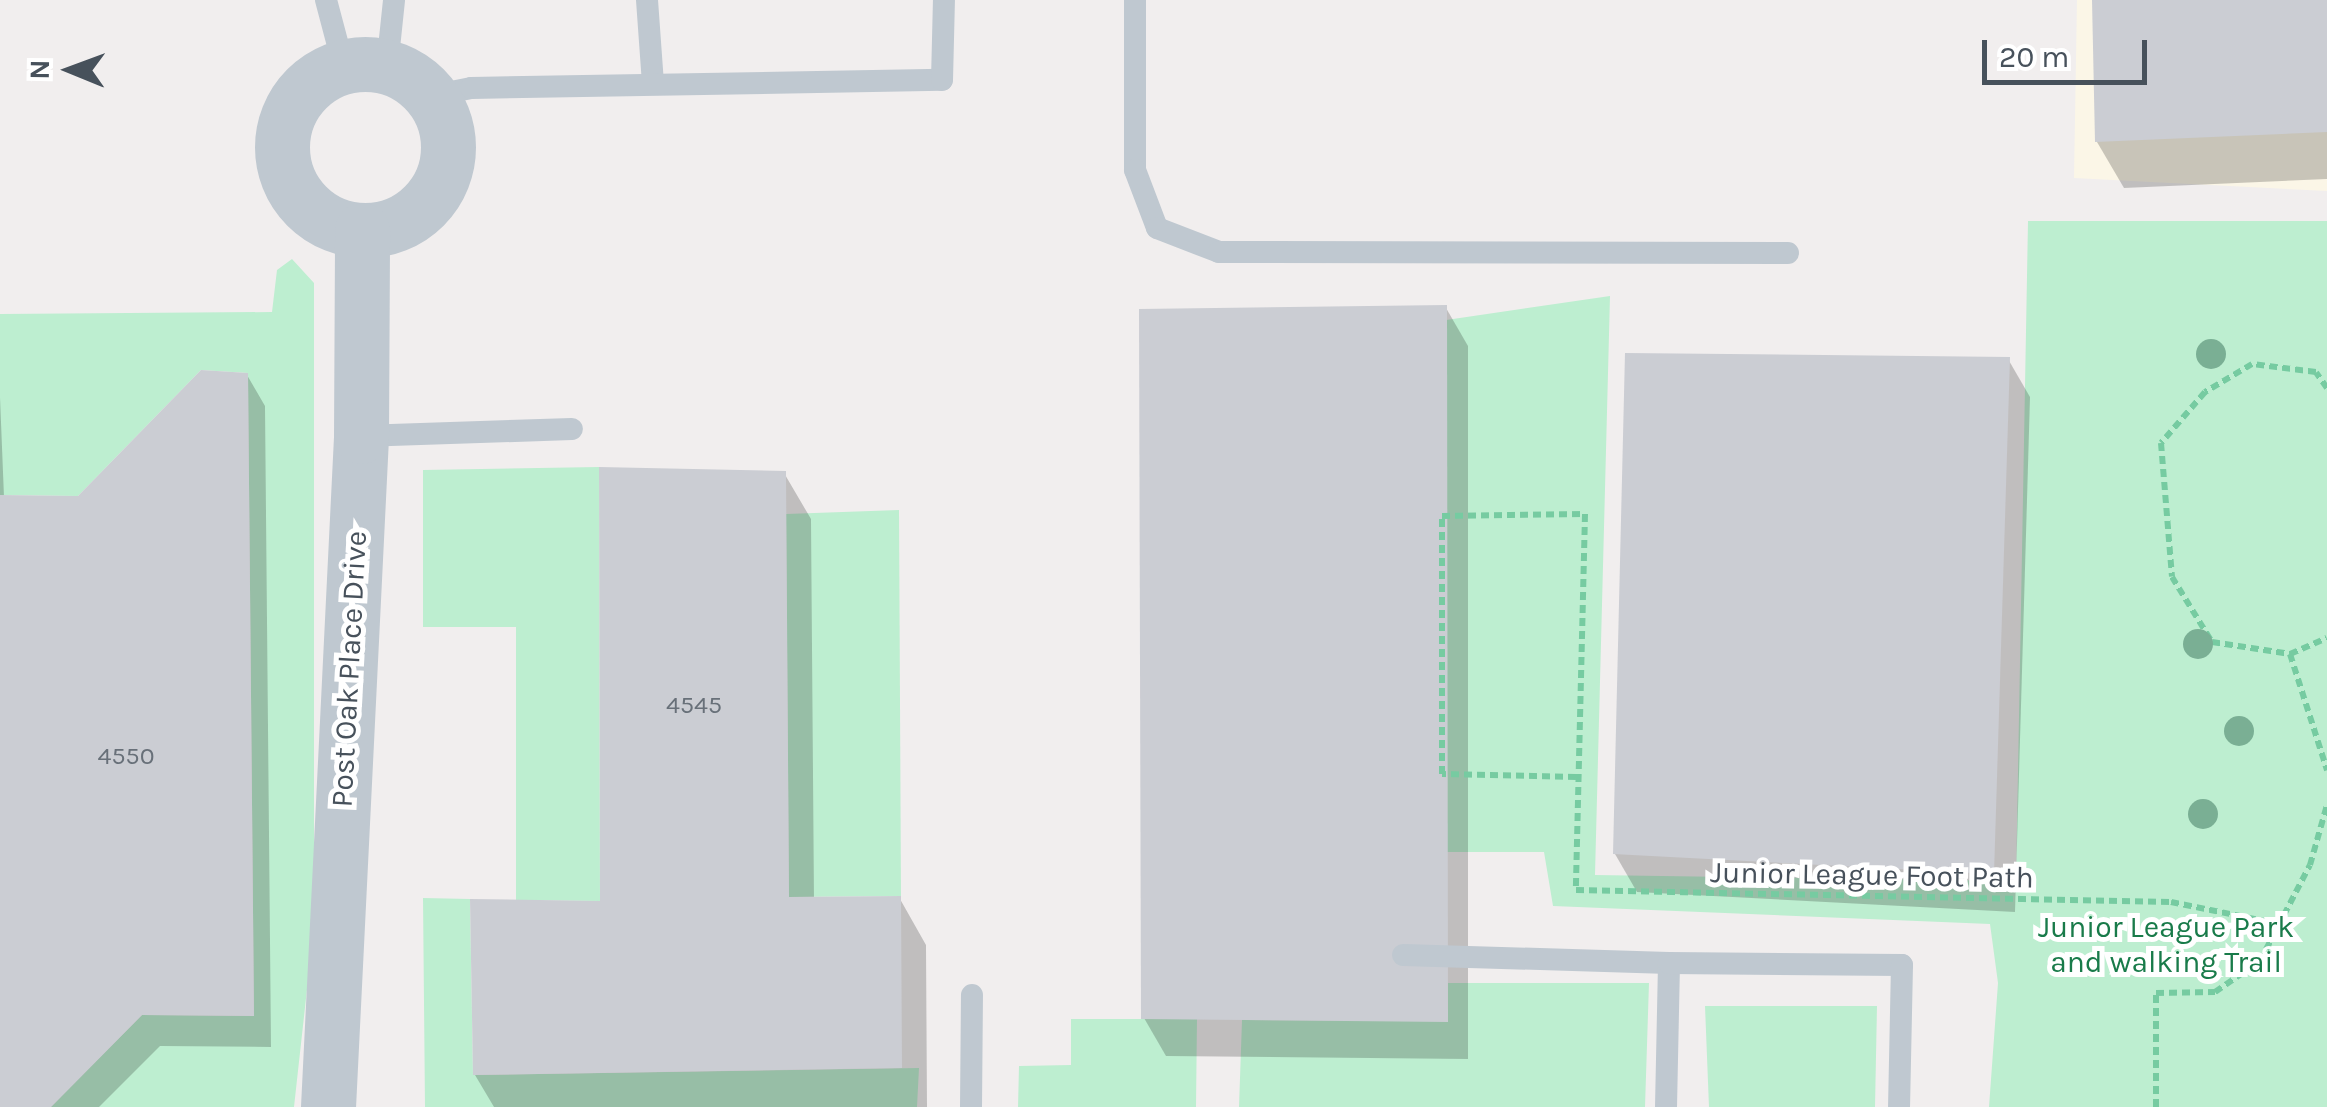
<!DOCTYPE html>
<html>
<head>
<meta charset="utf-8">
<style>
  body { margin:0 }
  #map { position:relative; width:2327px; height:1107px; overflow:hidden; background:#f1eeee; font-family:Karla,sans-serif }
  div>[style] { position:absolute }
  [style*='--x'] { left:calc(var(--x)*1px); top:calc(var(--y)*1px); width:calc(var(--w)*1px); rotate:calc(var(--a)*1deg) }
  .commercial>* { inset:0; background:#fbf6e7 }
  .green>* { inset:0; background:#bdeed0 }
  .shadow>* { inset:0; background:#0003 }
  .building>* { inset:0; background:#cbcdd3 }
  .path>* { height:6px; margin-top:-3px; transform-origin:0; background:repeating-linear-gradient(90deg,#76cba1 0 8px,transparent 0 13px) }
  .service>* { height:22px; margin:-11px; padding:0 11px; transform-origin:11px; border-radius:11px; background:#bfc8d0 }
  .tertiary>* { height:55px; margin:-27.5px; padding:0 27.5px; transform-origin:27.5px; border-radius:27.5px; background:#bfc8d0 }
  .tertiary>.ring { margin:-27.5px; padding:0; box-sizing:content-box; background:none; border:55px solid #bfc8d0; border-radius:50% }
  .trees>* { width:30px; height:30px; margin:-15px; border-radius:50%; background:#7aaf94 }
  span { translate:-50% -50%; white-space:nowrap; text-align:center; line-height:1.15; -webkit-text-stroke:10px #fff; paint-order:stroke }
  .number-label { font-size:25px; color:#687079 }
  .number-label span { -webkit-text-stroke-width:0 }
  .street-label { font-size:30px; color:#47515b }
  .park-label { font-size:30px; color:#197b4a }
  .north { position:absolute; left:20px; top:20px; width:100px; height:100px; -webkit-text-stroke:8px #fff; paint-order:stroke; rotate:271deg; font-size:28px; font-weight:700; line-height:40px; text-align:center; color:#47515b }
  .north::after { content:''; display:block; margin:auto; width:35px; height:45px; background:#47515b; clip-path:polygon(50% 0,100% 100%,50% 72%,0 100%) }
  .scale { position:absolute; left:1982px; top:40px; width:165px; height:45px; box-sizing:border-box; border:5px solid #47515b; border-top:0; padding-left:12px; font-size:30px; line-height:35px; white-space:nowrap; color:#47515b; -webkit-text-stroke:8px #fff; paint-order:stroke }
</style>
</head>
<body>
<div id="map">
  <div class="commercial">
    <div style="clip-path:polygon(2077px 0,2327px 0,2327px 191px,2074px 178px)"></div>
  </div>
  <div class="green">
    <div style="clip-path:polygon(2028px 221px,2327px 221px,2327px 1107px,1989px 1107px,1998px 983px,1990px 924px,1553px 906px,1544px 852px,1415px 852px,1419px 324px,1610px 296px,1595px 875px,2016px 881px)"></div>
    <div style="clip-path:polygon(292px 259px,314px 283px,314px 926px,294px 1107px,51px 1107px,142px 1015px,254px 1016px,248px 373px,201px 370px,78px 496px,0 495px,0 314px,272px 312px,277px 270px)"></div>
    <div style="clip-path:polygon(599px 467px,600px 901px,516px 900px,516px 627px,423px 627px,423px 470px)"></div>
    <div style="clip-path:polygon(899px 510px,901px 896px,789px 897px,786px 514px)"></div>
    <div style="clip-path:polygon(423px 898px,470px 899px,473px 1075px,919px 1068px,917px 1107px,425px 1107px)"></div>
    <div style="clip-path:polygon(1448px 983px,1649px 983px,1645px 1107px,1239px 1107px,1242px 1020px,1448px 1021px)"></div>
    <div style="clip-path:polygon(1705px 1006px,1877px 1006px,1875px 1107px,1709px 1107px)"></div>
    <div style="clip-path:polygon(1071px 1019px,1197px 1019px,1196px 1107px,1018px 1107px,1019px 1066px,1071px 1065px)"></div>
  </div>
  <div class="shadow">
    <div style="clip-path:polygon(2095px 0,2327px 0,2327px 179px,2124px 188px,2097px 142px)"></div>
    <div style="clip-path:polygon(1446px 308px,1468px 346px,1468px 1059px,1166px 1056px,1144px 1018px)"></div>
    <div style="clip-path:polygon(2008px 359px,2030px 397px,2015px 912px,1637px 892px,1615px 854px)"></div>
    <div style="clip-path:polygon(247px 375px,265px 406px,271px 1047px,160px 1046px,99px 1107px,0 1107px,0 397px,4px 497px,79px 499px)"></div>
    <div style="clip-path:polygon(784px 473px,811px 519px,814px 900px,900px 899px,926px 945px,927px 1107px,494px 1107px,475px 1075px,603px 903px)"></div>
  </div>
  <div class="building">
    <div style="clip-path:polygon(2092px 0,2327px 0,2327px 132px,2095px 142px)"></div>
    <div style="clip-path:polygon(1447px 305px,1448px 1022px,1141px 1019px,1139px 309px)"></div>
    <div style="clip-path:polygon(1625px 353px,2010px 357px,1994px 874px,1613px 854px)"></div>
    <div style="clip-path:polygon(201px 370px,248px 373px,254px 1016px,142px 1015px,51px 1107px,0 1107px,0 495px,78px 496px)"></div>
    <div style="clip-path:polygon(599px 467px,786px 471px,789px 897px,901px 896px,902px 1068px,473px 1075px,470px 899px,600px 901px)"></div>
  </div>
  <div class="path">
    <div style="--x:2327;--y:388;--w:19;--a:-125"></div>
    <div style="--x:2316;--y:372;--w:64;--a:-172.9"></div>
    <div style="--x:2252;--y:364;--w:55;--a:149.2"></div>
    <div style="--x:2205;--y:392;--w:67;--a:130.8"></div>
    <div style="--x:2161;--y:443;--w:134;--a:85.3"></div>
    <div style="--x:2172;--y:577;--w:76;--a:58.4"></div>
    <div style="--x:2212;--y:642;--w:79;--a:8.7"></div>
    <div style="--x:2290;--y:654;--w:40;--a:-23.4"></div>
    <div style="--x:2290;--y:654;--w:122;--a:72.3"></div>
    <div style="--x:1576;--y:777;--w:134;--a:-178.7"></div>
    <div style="--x:1442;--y:774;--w:258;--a:-90"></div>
    <div style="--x:1442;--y:516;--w:143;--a:-0.8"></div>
    <div style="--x:1585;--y:514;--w:376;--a:91.4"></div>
    <div style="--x:1576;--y:890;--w:595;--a:1.16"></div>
    <div style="--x:2171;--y:902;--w:110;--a:11.5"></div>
    <div style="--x:2156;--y:1107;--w:114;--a:-90"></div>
    <div style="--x:2156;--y:993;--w:59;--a:-1"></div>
    <div style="--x:2215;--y:992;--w:55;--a:-34.6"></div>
    <div style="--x:2260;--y:961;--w:108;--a:-62.5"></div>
    <div style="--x:2310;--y:865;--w:62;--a:-74.2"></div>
  </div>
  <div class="service">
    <div style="--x:326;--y:0;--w:70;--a:75.2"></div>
    <div style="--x:647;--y:0;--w:84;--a:85.9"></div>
    <div style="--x:1135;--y:0;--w:170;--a:90"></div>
    <div style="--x:1135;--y:170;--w:62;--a:69.2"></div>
    <div style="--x:1157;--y:228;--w:66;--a:21.2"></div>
    <div style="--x:1219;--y:252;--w:569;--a:0.1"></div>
    <div style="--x:387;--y:67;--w:67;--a:-84"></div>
    <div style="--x:431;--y:96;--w:41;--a:-11.3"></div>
    <div style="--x:471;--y:88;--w:471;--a:-1"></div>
    <div style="--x:942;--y:80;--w:80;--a:-88.6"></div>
    <div style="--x:361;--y:436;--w:211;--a:-1.9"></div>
    <div style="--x:1403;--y:955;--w:266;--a:1.7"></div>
    <div style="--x:971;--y:1107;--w:112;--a:-89.5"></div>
    <div style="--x:1666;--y:1107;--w:144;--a:-88.8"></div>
    <div style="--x:1669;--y:963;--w:233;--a:0.5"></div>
    <div style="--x:1902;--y:965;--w:142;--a:91.2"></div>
  </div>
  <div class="tertiary">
    <div class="ring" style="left:282px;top:64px;width:111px;height:111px"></div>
    <div style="--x:328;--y:1107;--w:672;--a:-87.18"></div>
    <div style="--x:361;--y:436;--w:206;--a:-89.7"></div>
  </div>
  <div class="trees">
    <div style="left:2211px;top:354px"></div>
    <div style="left:2198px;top:644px"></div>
    <div style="left:2239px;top:731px"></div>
    <div style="left:2203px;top:814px"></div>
  </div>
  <div class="number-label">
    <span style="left:694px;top:705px">4545</span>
    <span style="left:126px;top:756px">4550</span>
  </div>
  <div class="street-label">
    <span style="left:349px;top:669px;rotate:-87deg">Post Oak Place Drive</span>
    <span style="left:1872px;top:875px;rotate:1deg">Junior League Foot Path</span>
  </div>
  <div class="park-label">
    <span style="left:2166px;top:944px">Junior League Park<br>and walking Trail</span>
  </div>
  <div class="north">N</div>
  <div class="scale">20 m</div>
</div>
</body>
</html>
